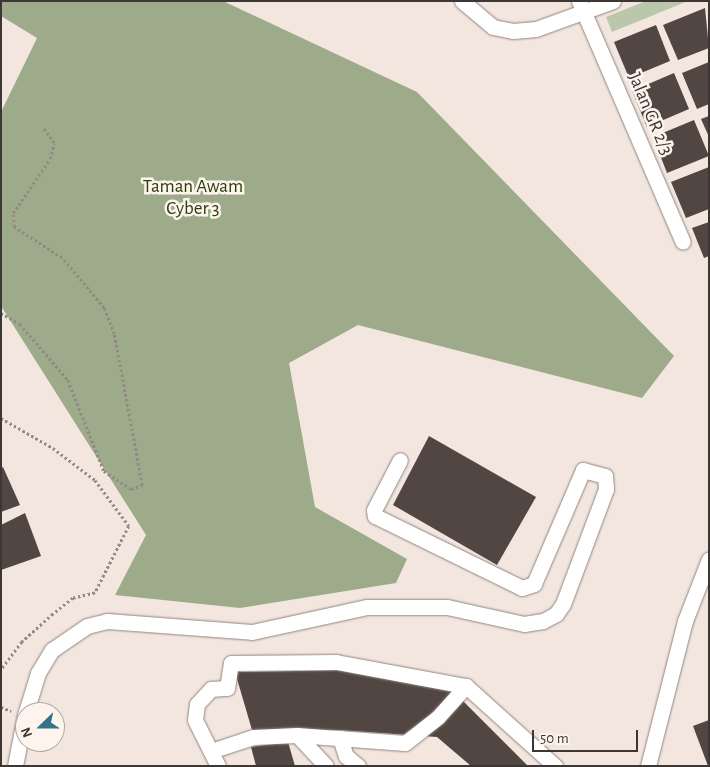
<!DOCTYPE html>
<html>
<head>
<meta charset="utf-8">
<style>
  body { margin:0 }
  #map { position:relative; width:710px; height:767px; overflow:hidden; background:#f3e6df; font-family:"Alegreya Sans",sans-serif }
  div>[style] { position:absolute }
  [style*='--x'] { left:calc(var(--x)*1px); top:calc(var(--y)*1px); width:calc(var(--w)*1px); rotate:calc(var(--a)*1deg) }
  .green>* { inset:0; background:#bbc7ab }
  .forest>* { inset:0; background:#9dab8b }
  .building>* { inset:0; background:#514641 }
  .path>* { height:2.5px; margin-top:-1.25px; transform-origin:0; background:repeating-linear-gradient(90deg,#928985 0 2.5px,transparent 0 5px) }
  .roads { filter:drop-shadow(0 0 1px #91857f) drop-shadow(0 0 1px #91857f) }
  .minor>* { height:15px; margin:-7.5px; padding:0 7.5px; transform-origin:7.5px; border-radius:7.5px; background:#fff }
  span { translate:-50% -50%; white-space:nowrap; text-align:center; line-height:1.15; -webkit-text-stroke:5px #fef4ee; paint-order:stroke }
  .street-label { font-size:19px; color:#3c3735 }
  .park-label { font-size:19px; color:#2b3d08 }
  .frame { position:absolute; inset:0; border:2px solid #3c3735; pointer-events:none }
  .north { position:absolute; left:15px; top:702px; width:50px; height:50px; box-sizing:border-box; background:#fef4ee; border:1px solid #b0a8a4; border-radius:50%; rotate:248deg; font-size:14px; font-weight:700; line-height:20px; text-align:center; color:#3c3735 }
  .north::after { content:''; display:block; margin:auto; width:18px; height:22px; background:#357389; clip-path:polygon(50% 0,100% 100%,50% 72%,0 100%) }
  .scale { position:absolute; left:532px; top:730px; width:106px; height:22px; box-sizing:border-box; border:2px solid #3c3735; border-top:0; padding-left:6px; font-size:15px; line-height:18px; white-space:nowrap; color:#3c3735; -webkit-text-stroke:4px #fef4ee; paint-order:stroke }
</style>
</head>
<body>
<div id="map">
  <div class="green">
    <div style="clip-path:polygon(646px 1px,688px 1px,612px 32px,606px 17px)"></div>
  </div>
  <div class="forest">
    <div style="clip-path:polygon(1px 1px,223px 1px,417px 92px,674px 356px,642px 398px,358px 325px,289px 363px,315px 507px,407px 559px,396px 583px,240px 608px,115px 595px,146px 535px,1px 306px,1px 112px,37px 38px,1px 16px)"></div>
  </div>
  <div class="building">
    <div style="clip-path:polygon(705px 8px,709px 48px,678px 60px,663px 25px)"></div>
    <div style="clip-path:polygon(656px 25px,670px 61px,629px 78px,614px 42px)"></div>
    <div style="clip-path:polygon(709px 62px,709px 104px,697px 109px,682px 73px)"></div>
    <div style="clip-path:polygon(674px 73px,689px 109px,647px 127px,632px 91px)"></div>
    <div style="clip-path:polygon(709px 116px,709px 137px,701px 119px)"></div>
    <div style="clip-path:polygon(694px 120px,709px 156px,667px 173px,653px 137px)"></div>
    <div style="clip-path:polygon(709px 167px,709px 209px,686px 218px,671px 182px)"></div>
    <div style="clip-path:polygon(709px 222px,709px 256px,704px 258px,692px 228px)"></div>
    <div style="clip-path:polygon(429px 436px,536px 497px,497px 565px,393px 505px)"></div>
    <div style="clip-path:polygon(3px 467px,20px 505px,1px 512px,1px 468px)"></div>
    <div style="clip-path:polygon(25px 513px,41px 556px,1px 570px,1px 525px)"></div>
    <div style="clip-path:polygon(351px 670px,453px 691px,528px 766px,471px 766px,437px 737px,338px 730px,252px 730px,235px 672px)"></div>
    <div style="clip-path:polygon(709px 720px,709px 766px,708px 766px,693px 726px)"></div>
    <div style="clip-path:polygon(288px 742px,295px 766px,256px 766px,251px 747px)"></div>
  </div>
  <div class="path">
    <div style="--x:1;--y:313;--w:22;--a:30"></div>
    <div style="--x:20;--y:324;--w:74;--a:49.4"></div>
    <div style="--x:68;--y:380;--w:98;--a:68.4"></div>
    <div style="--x:104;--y:471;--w:32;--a:34"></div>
    <div style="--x:131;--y:489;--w:12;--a:-20"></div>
    <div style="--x:142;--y:485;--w:154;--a:-100.5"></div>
    <div style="--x:114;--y:334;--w:28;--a:-111"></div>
    <div style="--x:104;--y:308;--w:65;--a:-130"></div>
    <div style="--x:62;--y:258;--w:57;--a:-147.1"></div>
    <div style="--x:14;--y:227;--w:14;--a:-94"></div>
    <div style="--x:13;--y:213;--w:65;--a:-55.6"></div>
    <div style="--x:50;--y:159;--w:16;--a:-76"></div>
    <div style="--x:54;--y:143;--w:19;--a:-125"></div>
    <div style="--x:1;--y:418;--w:60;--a:30"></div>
    <div style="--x:53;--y:448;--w:53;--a:37.3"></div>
    <div style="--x:95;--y:480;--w:57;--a:53.5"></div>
    <div style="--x:129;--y:526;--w:75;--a:116.9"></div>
    <div style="--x:95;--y:593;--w:23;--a:167"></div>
    <div style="--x:73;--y:598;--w:26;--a:141"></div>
    <div style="--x:53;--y:614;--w:42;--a:137.9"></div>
    <div style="--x:22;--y:642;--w:35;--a:127"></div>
    <div style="--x:1;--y:707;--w:11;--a:22"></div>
  </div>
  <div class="roads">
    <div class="minor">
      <div style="--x:462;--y:1;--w:40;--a:40"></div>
      <div style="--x:493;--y:27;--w:20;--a:11"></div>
      <div style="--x:513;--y:31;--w:23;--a:-5"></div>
      <div style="--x:536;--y:29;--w:82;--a:-20"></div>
      <div style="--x:579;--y:1;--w:262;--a:66.7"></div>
      <div style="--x:26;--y:712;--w:41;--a:-72.9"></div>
      <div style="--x:38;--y:673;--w:27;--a:-59"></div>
      <div style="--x:52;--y:650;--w:42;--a:-34.4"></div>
      <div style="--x:87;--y:626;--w:21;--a:-14"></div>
      <div style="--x:107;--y:621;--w:145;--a:4.3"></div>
      <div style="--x:252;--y:632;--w:118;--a:-12.3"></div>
      <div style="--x:367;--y:607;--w:80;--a:0"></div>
      <div style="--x:447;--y:607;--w:79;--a:12.4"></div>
      <div style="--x:524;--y:624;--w:19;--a:-9"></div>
      <div style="--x:543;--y:621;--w:15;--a:-28"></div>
      <div style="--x:556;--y:614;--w:12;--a:-55"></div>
      <div style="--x:563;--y:604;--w:123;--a:-69.5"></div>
      <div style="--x:606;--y:489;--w:13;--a:-94"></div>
      <div style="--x:605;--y:476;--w:23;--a:-165"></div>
      <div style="--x:583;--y:470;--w:124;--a:113.3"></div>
      <div style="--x:534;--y:584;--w:13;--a:162"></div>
      <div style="--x:522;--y:588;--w:164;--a:-153.9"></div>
      <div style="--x:375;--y:516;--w:6;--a:-99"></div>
      <div style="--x:374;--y:510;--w:56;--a:-62.5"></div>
      <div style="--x:297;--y:735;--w:42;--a:46.9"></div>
      <div style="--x:340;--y:738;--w:19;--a:72"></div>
      <div style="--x:346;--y:756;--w:16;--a:40"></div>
      <div style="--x:211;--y:751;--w:44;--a:-18.4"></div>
      <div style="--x:253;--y:737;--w:44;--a:-2.6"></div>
      <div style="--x:297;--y:735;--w:108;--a:4.2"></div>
      <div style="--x:405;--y:743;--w:42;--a:-38.2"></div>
      <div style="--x:438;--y:717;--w:42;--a:-47.9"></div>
      <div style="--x:15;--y:766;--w:53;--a:-79.1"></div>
      <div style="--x:218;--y:766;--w:51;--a:-116.6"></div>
      <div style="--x:195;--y:720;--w:16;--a:-83"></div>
      <div style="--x:197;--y:704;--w:21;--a:-47"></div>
      <div style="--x:211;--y:689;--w:16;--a:-4"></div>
      <div style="--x:227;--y:688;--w:25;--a:-81"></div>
      <div style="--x:231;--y:663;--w:105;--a:-0.5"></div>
      <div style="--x:336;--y:662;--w:132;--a:10.5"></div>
      <div style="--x:466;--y:686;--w:120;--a:42"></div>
      <div style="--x:648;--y:766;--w:150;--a:-75.7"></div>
      <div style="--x:685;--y:621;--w:66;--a:-68.8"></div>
    </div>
  </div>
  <div class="street-label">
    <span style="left:650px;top:114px;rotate:67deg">Jalan GR 2/3</span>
  </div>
  <div class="park-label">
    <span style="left:193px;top:198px">Taman Awam<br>Cyber 3</span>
  </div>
  <div class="frame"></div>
  <div class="north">N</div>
  <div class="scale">50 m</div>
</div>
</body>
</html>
